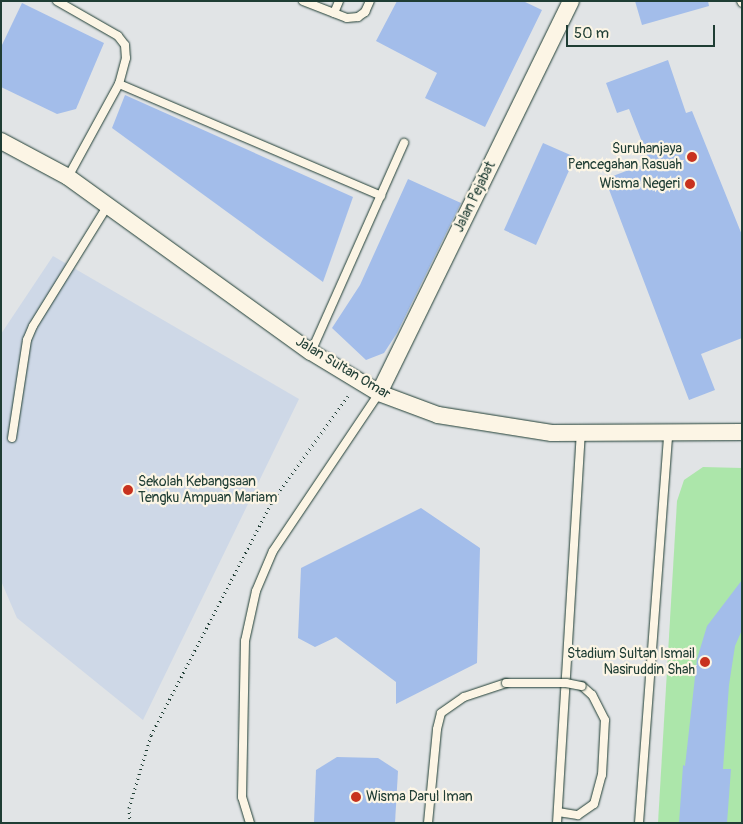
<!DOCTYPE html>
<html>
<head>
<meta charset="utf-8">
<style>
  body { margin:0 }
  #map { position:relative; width:743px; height:824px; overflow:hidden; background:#e1e4e6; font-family:Pangolin,sans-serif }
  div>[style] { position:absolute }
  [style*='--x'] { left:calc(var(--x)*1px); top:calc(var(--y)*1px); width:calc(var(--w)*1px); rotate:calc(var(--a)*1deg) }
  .built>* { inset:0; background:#ced8e7 }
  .green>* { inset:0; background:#ace6aa }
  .building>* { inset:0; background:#a3bdea }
  .path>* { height:3px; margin-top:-1.5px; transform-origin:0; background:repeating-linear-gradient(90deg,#1f3d34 0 1px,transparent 0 5px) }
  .roads { filter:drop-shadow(0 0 1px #1f3d34) drop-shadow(0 0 1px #1f3d34) }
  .service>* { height:8px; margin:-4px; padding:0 4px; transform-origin:4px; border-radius:4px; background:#fcf5e5 }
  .minor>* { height:16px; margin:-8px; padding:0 8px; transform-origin:8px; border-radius:8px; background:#fcf5e5 }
  .bridges { filter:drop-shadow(0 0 1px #1f3d34) drop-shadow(0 0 1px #1f3d34) }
  .service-bridge>* { height:8px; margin:-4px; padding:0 4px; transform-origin:4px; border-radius:4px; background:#fcf5e5 }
  .dots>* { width:14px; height:14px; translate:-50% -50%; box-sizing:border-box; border:2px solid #fcf5e5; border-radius:50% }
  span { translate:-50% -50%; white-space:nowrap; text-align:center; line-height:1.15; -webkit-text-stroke:4.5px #fcf5e5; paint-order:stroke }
  .poi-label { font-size:14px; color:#1f3d34 }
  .right { translate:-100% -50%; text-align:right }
  .left { translate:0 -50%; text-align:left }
  .street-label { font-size:14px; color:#1f3d34 }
  .frame { position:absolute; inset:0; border:2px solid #1f3d34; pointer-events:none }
  .scale { position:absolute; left:566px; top:25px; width:149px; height:22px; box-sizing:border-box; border:2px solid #1f3d34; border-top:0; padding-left:6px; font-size:15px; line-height:18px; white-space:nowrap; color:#1f3d34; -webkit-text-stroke:4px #fcf5e5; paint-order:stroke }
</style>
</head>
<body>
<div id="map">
  <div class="built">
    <div style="clip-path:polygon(53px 256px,299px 399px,143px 720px,17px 618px,1px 581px,1px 334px)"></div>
  </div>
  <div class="green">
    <div style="clip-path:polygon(703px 467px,742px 468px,742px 823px,658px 823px,677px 501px,684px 480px)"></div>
  </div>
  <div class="building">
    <div style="clip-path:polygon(397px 1px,523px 1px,542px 10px,485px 127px,425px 98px,437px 73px,376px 41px)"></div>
    <div style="clip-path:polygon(635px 1px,708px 1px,709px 6px,642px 25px)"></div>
    <div style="clip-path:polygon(22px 3px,104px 43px,76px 109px,57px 114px,1px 87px,1px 47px)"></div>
    <div style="clip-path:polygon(668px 60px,686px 113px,692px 111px,742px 235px,742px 338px,701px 354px,715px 390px,689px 400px,605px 179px,650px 162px,629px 109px,617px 113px,606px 83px)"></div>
    <div style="clip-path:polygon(125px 95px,353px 197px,323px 282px,112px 128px)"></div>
    <div style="clip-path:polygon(543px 143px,575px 157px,536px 245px,504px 230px)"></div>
    <div style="clip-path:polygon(408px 179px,461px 203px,397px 333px,384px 353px,366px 360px,332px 328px,360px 285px)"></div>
    <div style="clip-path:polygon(421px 508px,480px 548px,477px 663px,396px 704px,396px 682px,336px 637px,315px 647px,298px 638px,301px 568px)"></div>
    <div style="clip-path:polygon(742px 580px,742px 630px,735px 646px,729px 685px,723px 769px,731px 769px,727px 823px,679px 823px,683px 765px,685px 766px,697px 659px,707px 626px)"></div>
    <div style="clip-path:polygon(337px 757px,378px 758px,398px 771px,395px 823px,314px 823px,316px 770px)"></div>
  </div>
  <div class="path">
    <div style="--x:130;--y:823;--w:15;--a:-94"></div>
    <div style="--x:129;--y:808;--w:76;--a:-73.2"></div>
    <div style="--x:151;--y:735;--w:267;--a:-62.6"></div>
    <div style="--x:274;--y:498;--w:126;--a:-54"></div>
  </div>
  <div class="roads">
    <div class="service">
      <div style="--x:57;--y:1;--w:70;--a:29.8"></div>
      <div style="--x:118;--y:36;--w:11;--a:52"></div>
      <div style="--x:125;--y:45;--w:13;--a:86"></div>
      <div style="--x:126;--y:58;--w:27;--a:105"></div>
      <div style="--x:303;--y:1;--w:47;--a:21.1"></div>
      <div style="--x:347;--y:18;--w:11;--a:-5"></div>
      <div style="--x:358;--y:17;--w:9;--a:-36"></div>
      <div style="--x:365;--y:12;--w:12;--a:-66"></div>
      <div style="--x:741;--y:1;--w:2;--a:63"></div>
      <div style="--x:334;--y:13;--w:13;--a:-67"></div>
      <div style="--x:68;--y:177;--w:106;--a:-61.3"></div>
      <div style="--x:119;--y:84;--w:285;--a:23.1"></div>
      <div style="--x:311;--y:352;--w:229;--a:-66"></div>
      <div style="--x:12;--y:438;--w:99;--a:-81.3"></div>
      <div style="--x:27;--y:340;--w:15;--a:-67"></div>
      <div style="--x:33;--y:326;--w:142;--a:-58.2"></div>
      <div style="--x:558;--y:812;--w:20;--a:9"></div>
      <div style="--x:578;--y:815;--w:19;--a:-35"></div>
      <div style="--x:594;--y:804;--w:30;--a:-75"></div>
      <div style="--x:602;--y:775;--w:55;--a:-86.9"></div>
      <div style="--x:605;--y:720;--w:28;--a:-117"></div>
      <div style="--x:592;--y:695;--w:13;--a:-138"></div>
      <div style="--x:250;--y:823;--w:27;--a:-107"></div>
      <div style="--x:242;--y:797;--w:156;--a:-88.9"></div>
      <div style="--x:245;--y:641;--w:51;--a:-77.6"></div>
      <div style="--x:256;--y:591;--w:43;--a:-67"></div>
      <div style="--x:273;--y:551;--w:190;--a:-56.1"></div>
      <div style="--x:428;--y:823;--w:94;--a:-84.5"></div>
      <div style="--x:437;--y:729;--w:16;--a:-76"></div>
      <div style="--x:441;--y:713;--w:28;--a:-35"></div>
      <div style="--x:464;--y:697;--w:44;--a:-18.4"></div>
      <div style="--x:557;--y:823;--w:390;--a:-86.5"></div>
      <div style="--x:639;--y:823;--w:391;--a:-85.7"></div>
    </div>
    <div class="minor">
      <div style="--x:1;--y:141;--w:76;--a:28.2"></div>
      <div style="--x:68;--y:177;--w:299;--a:35.8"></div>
      <div style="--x:311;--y:352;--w:79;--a:31.1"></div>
      <div style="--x:379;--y:393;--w:63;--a:20.4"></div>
      <div style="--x:438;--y:415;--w:115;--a:9"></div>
      <div style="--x:552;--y:433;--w:190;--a:-0.3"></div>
      <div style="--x:379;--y:393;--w:436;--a:-63.9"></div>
    </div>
  </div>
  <div class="bridges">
    <div class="service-bridge">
      <div style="--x:506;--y:683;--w:60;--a:0"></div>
      <div style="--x:566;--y:683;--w:16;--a:11"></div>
    </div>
  </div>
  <div class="dots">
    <div style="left:692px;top:157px;background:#c8321e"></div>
    <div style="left:690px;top:184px;background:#c8321e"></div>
    <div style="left:128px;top:490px;background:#c8321e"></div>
    <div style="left:705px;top:662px;background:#c8321e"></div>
    <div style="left:356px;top:797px;background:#c8321e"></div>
  </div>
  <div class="poi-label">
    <span class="right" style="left:682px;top:157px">Suruhanjaya<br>Pencegahan Rasuah</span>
    <span class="right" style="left:680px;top:184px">Wisma Negeri</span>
    <span class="left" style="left:138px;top:490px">Sekolah Kebangsaan<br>Tengku Ampuan Mariam</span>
    <span class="right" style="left:695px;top:662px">Stadium Sultan Ismail<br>Nasiruddin Shah</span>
    <span class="left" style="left:366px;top:797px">Wisma Darul Iman</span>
  </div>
  <div class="street-label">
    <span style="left:475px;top:197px;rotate:-64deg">Jalan Pejabat</span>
    <span style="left:343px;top:368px;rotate:31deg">Jalan Sultan Omar</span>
  </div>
  <div class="frame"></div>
  <div class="scale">50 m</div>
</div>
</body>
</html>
